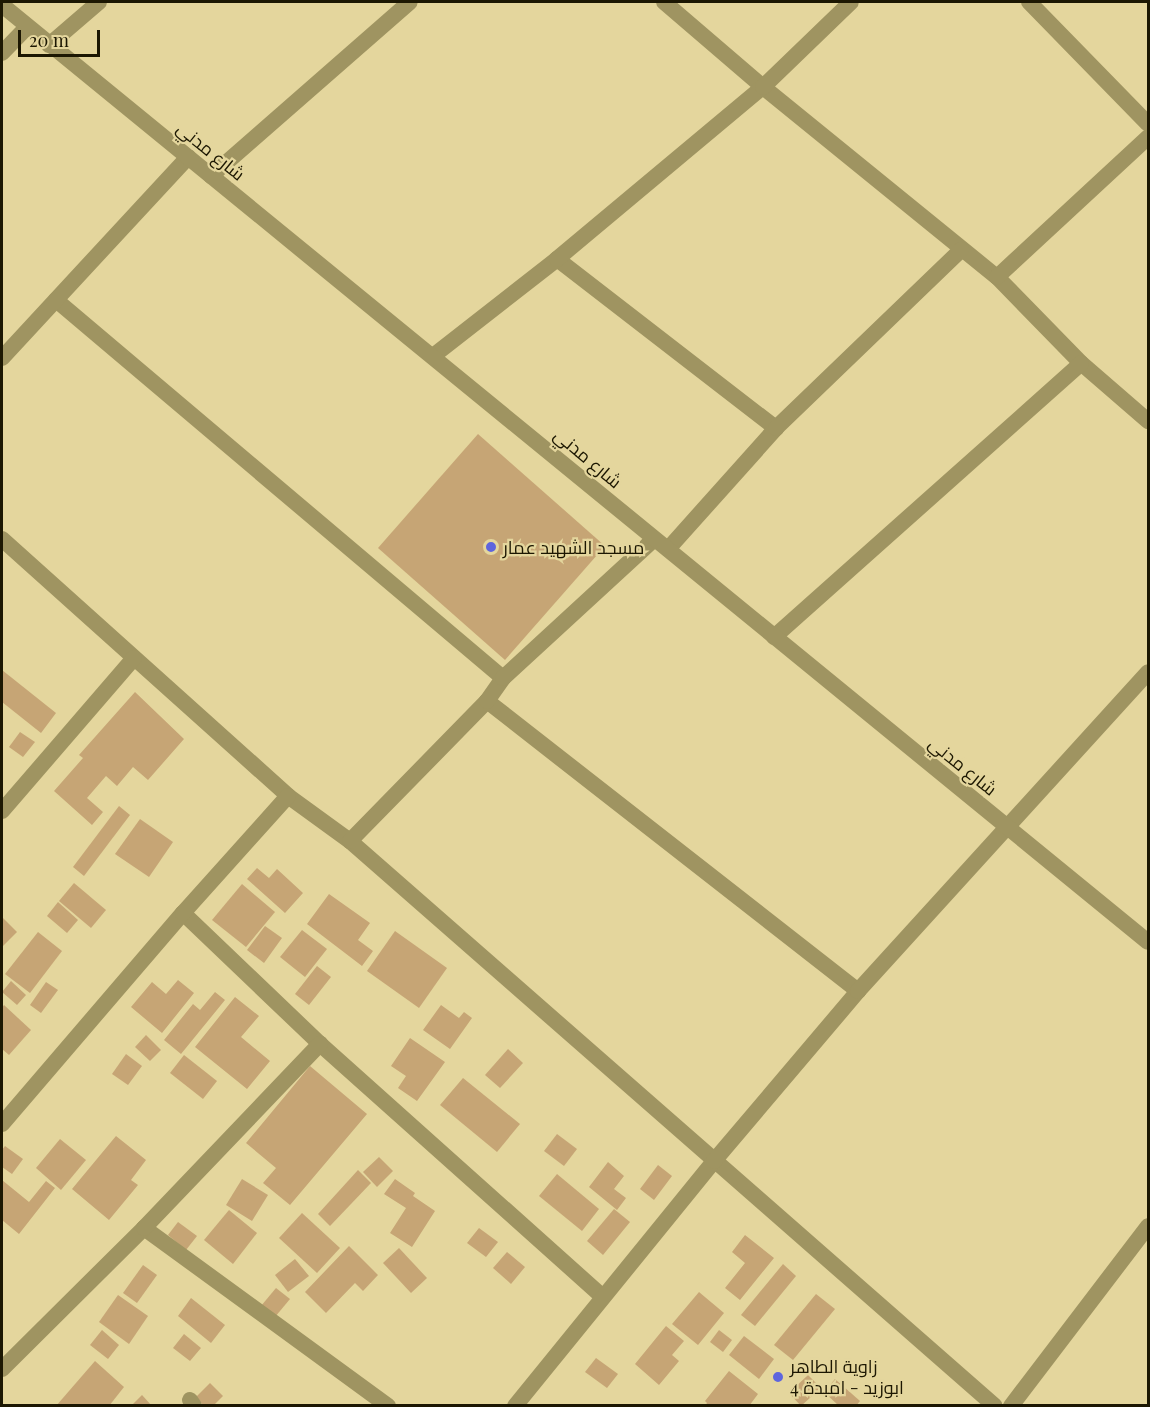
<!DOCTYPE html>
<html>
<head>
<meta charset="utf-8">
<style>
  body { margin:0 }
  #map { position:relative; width:1150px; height:1407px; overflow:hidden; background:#e4d69d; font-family:"Playfair Display",Cairo,serif }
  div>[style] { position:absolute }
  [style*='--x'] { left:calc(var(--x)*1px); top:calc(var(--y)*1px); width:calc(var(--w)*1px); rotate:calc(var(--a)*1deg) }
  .building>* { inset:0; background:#c6a575 }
  .minor>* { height:16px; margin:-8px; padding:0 8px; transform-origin:8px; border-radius:8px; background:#9f9461 }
  .tertiary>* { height:16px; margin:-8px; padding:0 8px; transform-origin:8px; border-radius:8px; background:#9f9461 }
  .dots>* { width:16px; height:16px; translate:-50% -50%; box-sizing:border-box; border:3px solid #e4d69d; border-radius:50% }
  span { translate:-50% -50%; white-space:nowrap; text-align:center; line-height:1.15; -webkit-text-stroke:4.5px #e4d69d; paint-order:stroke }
  .street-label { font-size:18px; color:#1c1702 }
  .poi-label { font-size:18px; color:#1c1702 }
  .left { translate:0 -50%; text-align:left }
  .frame { position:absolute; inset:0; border:3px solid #1c1702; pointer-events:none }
  .scale { position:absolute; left:18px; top:30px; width:82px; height:27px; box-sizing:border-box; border:3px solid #1c1702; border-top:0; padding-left:8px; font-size:18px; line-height:21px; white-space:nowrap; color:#1c1702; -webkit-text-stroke:4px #e4d69d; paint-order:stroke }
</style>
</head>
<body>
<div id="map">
  <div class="building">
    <div style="clip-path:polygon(478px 434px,605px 546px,505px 660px,378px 548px)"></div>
    <div style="clip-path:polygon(2px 670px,56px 713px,41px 733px,2px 702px)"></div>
    <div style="clip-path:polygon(135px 692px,184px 739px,148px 780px,133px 767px,117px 786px,106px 776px,87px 798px,103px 812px,92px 825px,54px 791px,83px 758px,79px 755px)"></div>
    <div style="clip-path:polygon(20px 732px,35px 742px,23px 757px,9px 747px)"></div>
    <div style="clip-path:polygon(119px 806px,130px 815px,84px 876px,73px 867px)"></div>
    <div style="clip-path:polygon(140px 819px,173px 842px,149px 877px,115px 854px)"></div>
    <div style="clip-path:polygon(257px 868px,269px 878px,277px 869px,303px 893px,285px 913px,247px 879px)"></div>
    <div style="clip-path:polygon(74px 883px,106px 910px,91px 928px,59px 901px)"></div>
    <div style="clip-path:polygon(242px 884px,275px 912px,246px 947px,212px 920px)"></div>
    <div style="clip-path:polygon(329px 894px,370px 923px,358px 940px,373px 951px,362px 966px,307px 924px)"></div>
    <div style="clip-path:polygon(58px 902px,78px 920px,67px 933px,47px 916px)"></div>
    <div style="clip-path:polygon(3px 918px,17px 932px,2px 947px,2px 920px)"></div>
    <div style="clip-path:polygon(265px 926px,282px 938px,264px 963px,247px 950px)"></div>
    <div style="clip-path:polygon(302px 930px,327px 949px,305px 977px,280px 957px)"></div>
    <div style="clip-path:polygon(395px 931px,447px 968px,419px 1008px,367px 971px)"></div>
    <div style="clip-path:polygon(38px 932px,62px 951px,30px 993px,5px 974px)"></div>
    <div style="clip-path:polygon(317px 966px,331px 977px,309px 1005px,295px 994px)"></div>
    <div style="clip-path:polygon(178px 980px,194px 993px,162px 1033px,131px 1007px,152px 982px,166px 994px)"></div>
    <div style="clip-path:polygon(11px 981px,26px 995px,17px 1005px,2px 992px)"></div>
    <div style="clip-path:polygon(46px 982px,58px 990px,41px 1013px,30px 1005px)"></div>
    <div style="clip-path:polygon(215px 992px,225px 1000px,181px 1054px,164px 1040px,193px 1004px,200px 1010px)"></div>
    <div style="clip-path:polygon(235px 997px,259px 1016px,241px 1037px,270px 1061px,247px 1089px,195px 1047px)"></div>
    <div style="clip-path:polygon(4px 1005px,31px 1030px,9px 1055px,2px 1049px,2px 1008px)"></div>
    <div style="clip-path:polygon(441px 1005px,459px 1018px,464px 1012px,472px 1018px,450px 1049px,423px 1030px)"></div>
    <div style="clip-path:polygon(146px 1035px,161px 1050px,150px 1061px,135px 1047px)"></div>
    <div style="clip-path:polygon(410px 1038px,445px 1062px,417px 1101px,398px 1088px,406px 1076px,391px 1066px)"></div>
    <div style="clip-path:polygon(508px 1049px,523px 1063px,500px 1088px,485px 1075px)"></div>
    <div style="clip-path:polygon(126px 1054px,142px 1066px,128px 1085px,112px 1074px)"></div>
    <div style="clip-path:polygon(184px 1055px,217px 1081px,203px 1099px,170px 1073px)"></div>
    <div style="clip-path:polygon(310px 1066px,367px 1114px,290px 1205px,263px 1183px,276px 1168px,246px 1143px)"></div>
    <div style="clip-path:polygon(463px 1078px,520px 1124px,497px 1152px,440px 1105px)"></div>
    <div style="clip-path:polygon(557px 1134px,577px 1149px,564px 1166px,544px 1151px)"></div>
    <div style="clip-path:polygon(116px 1136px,146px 1160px,131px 1180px,138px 1185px,109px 1220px,72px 1189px)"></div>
    <div style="clip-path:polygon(60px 1139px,86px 1160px,61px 1190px,36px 1168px)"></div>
    <div style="clip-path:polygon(5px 1146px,23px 1159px,12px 1174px,2px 1167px,2px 1150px)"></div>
    <div style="clip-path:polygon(379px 1157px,393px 1171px,377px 1187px,363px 1172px)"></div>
    <div style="clip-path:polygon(608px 1162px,624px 1176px,614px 1189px,626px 1198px,617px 1210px,589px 1187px)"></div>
    <div style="clip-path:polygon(658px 1165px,672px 1176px,654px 1200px,640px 1189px)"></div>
    <div style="clip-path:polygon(358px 1170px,371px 1183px,330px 1226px,318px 1214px)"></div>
    <div style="clip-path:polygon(557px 1174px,599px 1209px,582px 1231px,539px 1196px)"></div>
    <div style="clip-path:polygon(242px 1179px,268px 1195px,252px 1221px,226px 1205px)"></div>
    <div style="clip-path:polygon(395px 1179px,415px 1193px,413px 1196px,435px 1211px,412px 1247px,390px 1233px,406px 1208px,384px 1194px)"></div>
    <div style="clip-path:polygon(2px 1180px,29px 1202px,46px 1181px,55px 1188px,19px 1234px,2px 1220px)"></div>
    <div style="clip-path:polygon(614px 1209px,630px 1222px,603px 1255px,587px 1241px)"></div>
    <div style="clip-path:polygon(229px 1210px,257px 1233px,233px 1264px,204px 1240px)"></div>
    <div style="clip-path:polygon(302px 1213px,340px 1248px,317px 1273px,279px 1238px)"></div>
    <div style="clip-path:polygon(178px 1222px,197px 1236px,186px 1250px,168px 1235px)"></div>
    <div style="clip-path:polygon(479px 1228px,498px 1242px,486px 1257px,467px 1243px)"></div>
    <div style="clip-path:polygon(745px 1235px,774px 1258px,740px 1300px,725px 1288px,745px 1263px,732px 1252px)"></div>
    <div style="clip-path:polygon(349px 1246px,378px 1275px,363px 1291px,355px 1283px,326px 1313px,305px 1292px)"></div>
    <div style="clip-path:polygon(399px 1248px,427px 1278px,411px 1293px,383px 1263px)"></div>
    <div style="clip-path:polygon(507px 1252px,525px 1267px,511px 1284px,493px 1268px)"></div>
    <div style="clip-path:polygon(295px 1259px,309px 1276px,288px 1292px,275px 1275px)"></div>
    <div style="clip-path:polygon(783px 1264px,796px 1276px,755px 1326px,741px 1315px)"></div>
    <div style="clip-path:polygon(143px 1265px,157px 1275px,137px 1303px,123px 1293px)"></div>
    <div style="clip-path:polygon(276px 1288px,290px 1299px,275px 1317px,261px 1306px)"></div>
    <div style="clip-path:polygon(699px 1292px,724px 1313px,698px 1345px,672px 1324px)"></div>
    <div style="clip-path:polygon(816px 1294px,835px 1309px,793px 1360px,774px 1345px)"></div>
    <div style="clip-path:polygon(118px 1295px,148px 1316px,129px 1344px,99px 1322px)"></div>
    <div style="clip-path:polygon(191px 1298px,225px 1325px,211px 1343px,178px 1316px)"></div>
    <div style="clip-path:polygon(666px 1326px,684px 1341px,672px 1355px,679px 1361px,659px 1385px,635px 1364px)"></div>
    <div style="clip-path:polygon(102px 1330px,119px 1345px,108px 1359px,90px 1345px)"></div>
    <div style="clip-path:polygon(719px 1330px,732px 1340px,723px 1352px,710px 1342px)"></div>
    <div style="clip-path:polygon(184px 1334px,201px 1348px,190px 1361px,173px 1348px)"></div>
    <div style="clip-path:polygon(744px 1336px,774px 1359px,759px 1379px,729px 1355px)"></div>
    <div style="clip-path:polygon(596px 1358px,618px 1374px,607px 1388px,585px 1372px)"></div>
    <div style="clip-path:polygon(95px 1361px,124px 1387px,109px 1406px,56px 1406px)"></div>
    <div style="clip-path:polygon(729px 1371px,758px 1394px,749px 1406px,705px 1406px,707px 1403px,705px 1401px)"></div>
    <div style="clip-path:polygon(808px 1375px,821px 1388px,801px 1406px,789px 1393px)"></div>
    <div style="clip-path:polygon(835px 1379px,860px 1401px,856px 1406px,839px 1406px,824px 1392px)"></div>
    <div style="clip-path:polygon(210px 1383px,223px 1396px,213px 1406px,204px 1406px,196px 1397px)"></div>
    <div style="clip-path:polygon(142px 1395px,152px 1406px,131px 1406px)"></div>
  </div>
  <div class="minor">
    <div style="--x:664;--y:2;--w:130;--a:40.6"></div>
    <div style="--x:763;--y:87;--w:301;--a:39.1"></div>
    <div style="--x:997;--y:277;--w:120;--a:45.7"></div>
    <div style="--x:1081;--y:363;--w:89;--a:40.9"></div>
    <div style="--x:1029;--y:2;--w:170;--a:45.7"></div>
    <div style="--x:49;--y:45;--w:66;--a:-40.7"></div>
    <div style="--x:2;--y:53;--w:36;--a:-46"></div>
    <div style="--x:211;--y:176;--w:264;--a:-41.2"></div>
    <div style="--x:557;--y:259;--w:277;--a:37.7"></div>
    <div style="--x:997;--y:277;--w:206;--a:-42.8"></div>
    <div style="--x:56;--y:300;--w:585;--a:40.22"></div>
    <div style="--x:433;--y:356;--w:157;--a:-38"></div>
    <div style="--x:557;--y:259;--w:268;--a:-39.9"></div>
    <div style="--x:763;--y:87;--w:122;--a:-44"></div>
    <div style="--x:2;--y:358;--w:274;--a:-47.2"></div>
    <div style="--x:2;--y:539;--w:385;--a:41.9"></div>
    <div style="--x:288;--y:796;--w:77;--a:36"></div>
    <div style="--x:350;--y:841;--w:857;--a:41.22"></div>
    <div style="--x:668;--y:549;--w:162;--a:-48.2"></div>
    <div style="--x:776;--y:428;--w:257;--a:-43.9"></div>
    <div style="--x:774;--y:637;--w:411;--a:-41.7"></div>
    <div style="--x:487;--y:701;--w:471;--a:38"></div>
    <div style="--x:2;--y:811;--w:202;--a:-49.2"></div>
    <div style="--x:350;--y:841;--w:196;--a:-45.6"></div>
    <div style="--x:487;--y:701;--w:28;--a:-55"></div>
    <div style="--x:503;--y:678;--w:205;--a:-42.6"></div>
    <div style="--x:183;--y:913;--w:190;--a:43.7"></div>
    <div style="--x:320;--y:1044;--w:378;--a:41.8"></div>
    <div style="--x:2;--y:1124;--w:278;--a:-49.4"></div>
    <div style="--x:183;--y:913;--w:157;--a:-48.1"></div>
    <div style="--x:144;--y:1228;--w:302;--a:36.1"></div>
    <div style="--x:2;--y:1369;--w:200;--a:-44.8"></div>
    <div style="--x:144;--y:1228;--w:255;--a:-46.3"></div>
    <div style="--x:190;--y:1400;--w:7;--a:56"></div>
    <div style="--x:515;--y:1406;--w:316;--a:-50.9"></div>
    <div style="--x:714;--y:1161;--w:223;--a:-49.7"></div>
    <div style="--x:858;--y:991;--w:431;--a:-47.7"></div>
    <div style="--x:1011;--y:1406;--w:226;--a:-52.7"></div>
  </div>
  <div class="tertiary">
    <div style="--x:2;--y:5;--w:1480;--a:39.27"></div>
  </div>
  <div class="dots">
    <div style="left:491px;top:547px;background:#5e65dd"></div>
    <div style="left:778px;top:1377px;background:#5e65dd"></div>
  </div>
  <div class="street-label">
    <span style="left:211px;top:151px;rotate:39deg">شارع مدني</span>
    <span style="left:588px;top:458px;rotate:40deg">شارع مدني</span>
    <span style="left:963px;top:766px;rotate:39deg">شارع مدني</span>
  </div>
  <div class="poi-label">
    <span class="left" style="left:503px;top:547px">مسجد الشهيد عمار</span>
    <span class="left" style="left:790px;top:1377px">زاوية الطاهر<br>ابوزيد - امبدة 4</span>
  </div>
  <div class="frame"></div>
  <div class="scale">20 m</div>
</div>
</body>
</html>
